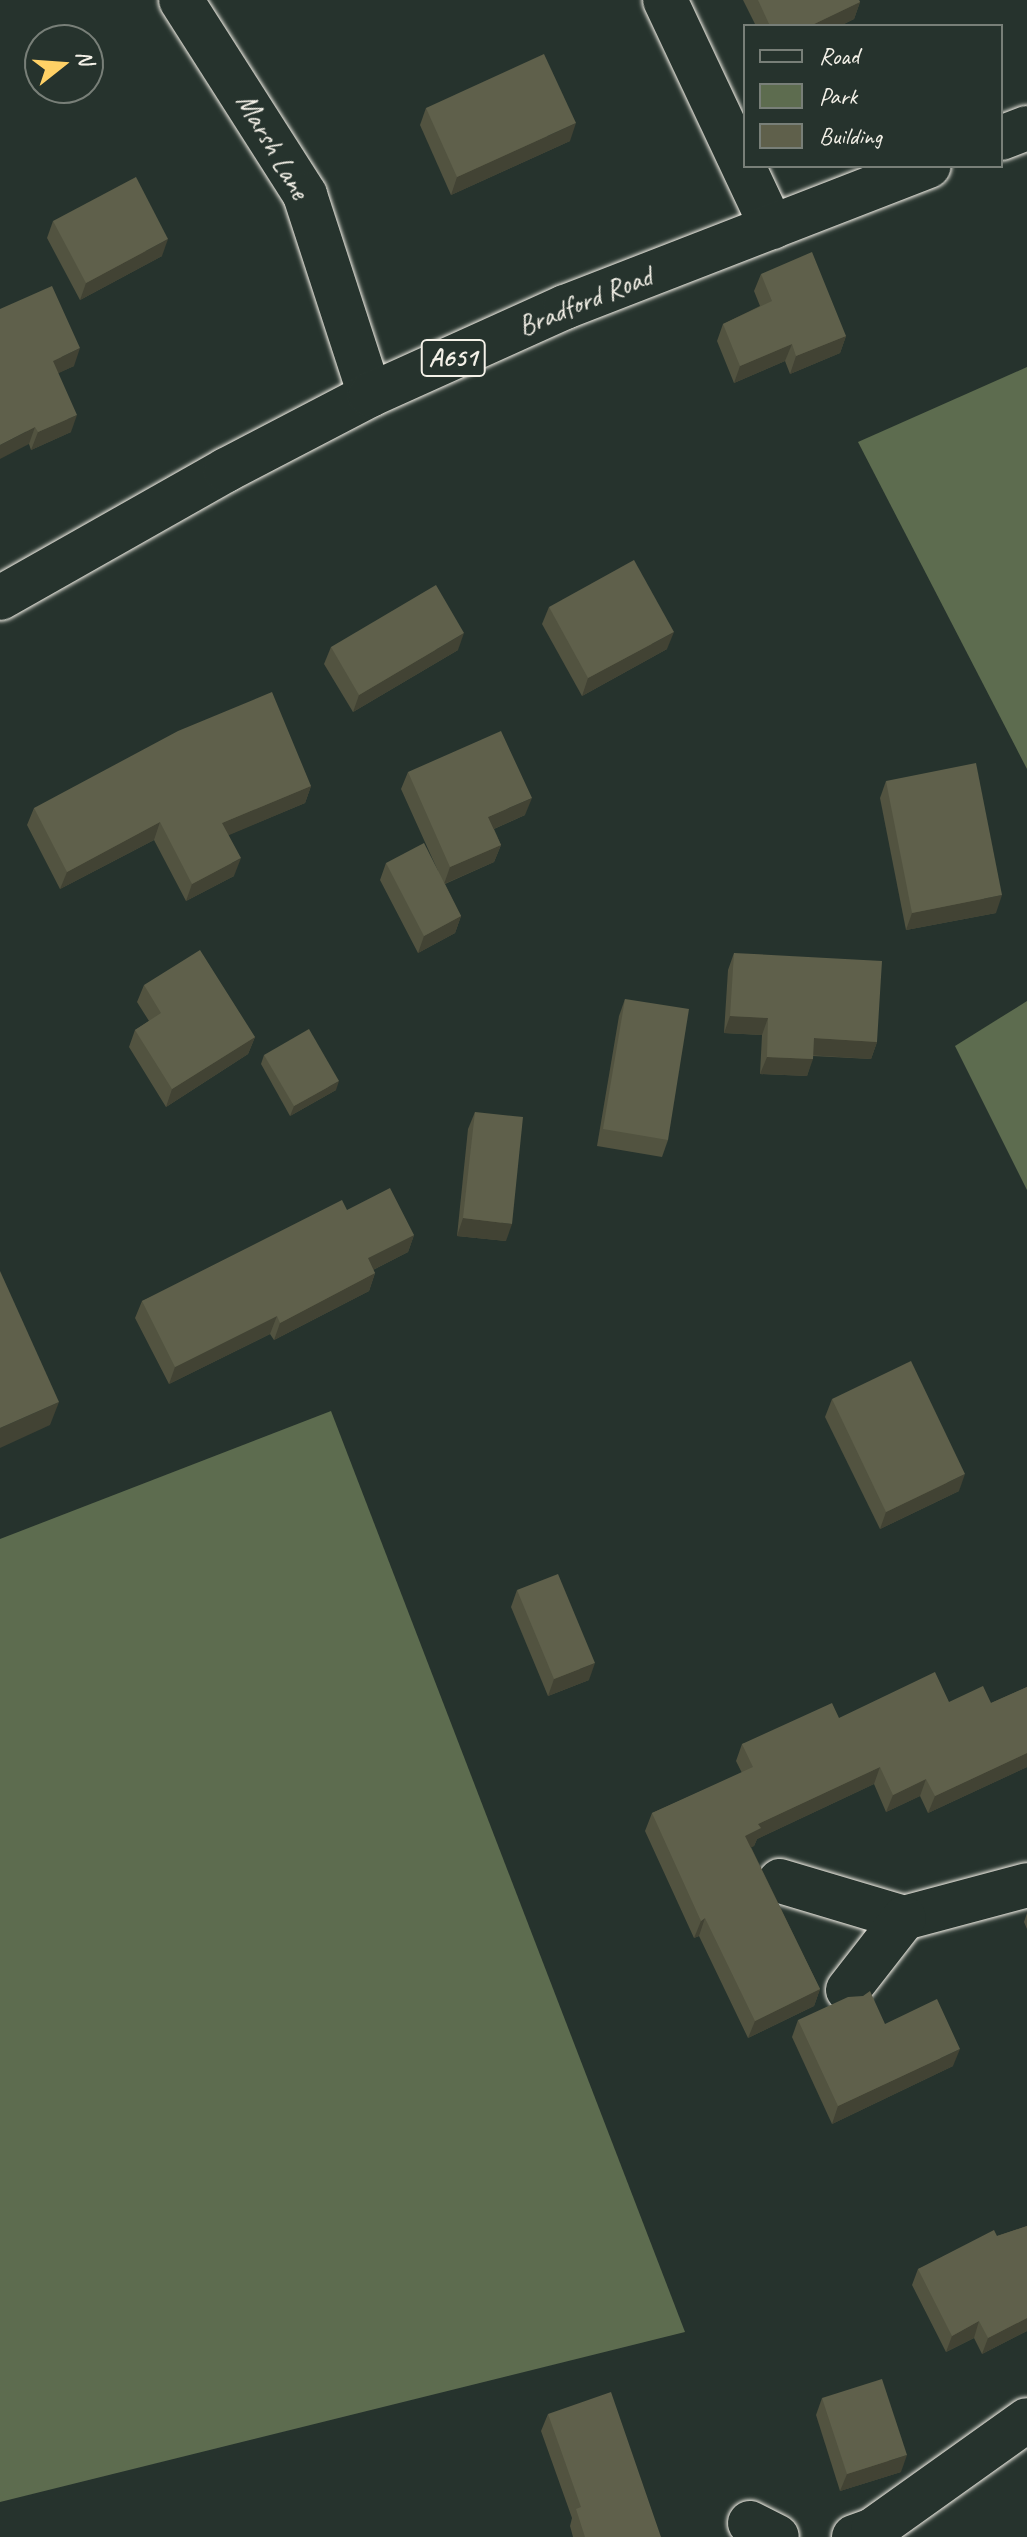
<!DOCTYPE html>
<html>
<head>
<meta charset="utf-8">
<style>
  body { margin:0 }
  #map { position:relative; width:1027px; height:2537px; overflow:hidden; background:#26332d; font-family:Caveat,sans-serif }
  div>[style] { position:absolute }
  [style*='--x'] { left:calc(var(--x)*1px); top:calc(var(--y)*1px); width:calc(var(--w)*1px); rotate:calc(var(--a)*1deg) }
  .green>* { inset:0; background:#5d6c4f }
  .roads { filter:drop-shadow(0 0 2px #f4f1e8) drop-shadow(0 0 2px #f4f1e8) }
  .minor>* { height:44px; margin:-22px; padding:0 22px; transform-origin:22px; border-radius:22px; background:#26332d }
  .major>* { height:44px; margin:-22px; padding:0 22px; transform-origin:22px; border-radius:22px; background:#26332d }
  .wall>* { inset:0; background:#525340 }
  .shaded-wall>* { inset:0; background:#424334 }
  .building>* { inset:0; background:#5f604b }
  span { translate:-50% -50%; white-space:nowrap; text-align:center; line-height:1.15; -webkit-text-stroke:6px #26332d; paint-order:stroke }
  .shield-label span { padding:2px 6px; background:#26332d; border:2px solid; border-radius:6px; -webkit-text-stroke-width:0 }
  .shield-label { font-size:26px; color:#f4f1e8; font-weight:700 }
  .street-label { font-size:28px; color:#f4f1e8 }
  .legend { position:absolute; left:743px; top:24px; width:260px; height:144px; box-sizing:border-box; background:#26332d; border:2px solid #787f78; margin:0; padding:10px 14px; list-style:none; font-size:24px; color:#f4f1e8 }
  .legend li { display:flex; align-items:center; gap:16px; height:40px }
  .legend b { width:40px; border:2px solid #787f78 }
  .north { position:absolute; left:24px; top:24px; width:80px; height:80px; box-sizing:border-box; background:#26332d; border:2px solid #787f78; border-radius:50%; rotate:73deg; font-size:22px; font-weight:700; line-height:32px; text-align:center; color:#f4f1e8 }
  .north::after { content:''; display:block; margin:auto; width:28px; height:36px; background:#ffd166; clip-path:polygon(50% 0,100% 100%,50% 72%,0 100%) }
</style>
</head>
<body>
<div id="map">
  <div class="green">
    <div style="clip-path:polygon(1027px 367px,1027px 769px,858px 442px)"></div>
    <div style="clip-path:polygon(1027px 1001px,1027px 1190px,955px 1046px)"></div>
    <div style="clip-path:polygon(331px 1411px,685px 2332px,0 2502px,0 1539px)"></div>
  </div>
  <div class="roads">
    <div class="minor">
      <div style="--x:181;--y:0;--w:231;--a:57.5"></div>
      <div style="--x:305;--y:195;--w:210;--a:72"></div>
      <div style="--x:665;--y:0;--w:251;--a:64.8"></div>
      <div style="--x:780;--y:1881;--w:129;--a:16.6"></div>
      <div style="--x:904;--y:1918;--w:127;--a:-15"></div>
      <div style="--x:848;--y:1990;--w:91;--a:-52.1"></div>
      <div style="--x:750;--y:2523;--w:30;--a:27"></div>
      <div style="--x:854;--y:2537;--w:20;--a:-20"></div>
      <div style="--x:873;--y:2530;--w:189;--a:-35.5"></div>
    </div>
    <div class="major">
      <div style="--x:1001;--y:138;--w:28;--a:-21"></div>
      <div style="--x:0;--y:598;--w:260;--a:-29.5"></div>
      <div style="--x:226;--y:470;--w:162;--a:-27.5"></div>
      <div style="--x:370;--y:395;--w:214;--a:-24.3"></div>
      <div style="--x:565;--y:307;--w:390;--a:-21.2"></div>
    </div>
  </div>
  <div class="wall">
    <div style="clip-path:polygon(743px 0,859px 0,860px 2px,854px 19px,840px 26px,756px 26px)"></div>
    <div style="clip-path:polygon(426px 108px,570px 141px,451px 195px,420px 125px)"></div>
    <div style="clip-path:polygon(53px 221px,162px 256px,80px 300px,47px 238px)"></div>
    <div style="clip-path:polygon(761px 274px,846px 336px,840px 353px,790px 374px,785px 361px,734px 383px,717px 341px,723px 324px,760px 306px,754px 291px)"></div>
    <div style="clip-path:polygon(0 309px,74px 366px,58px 373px,71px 432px,31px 450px,29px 444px)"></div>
    <div style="clip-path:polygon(549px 607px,667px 649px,582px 696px,542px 624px)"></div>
    <div style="clip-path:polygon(331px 647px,458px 650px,353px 712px,324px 664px)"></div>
    <div style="clip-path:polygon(408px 772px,525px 815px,494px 829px,501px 845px,494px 862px,445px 884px,461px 916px,455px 933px,418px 953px,380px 880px,386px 863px,438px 871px,401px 789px)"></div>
    <div style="clip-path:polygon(886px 781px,996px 913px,906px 930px,880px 798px)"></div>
    <div style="clip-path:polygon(311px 786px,305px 803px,228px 835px,234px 876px,186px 901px,154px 840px,60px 889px,27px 825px,34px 808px)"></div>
    <div style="clip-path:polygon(734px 953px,877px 1042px,871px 1059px,813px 1056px,807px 1076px,760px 1074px,762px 1035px,724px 1033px,728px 970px)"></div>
    <div style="clip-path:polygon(144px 985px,255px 1037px,248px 1054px,166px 1107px,129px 1047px,135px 1030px,149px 1021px,137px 1002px)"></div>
    <div style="clip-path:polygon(625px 999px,668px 1140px,662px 1157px,597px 1146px,619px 1016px)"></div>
    <div style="clip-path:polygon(264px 1055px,336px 1090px,290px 1116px,261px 1064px)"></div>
    <div style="clip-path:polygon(475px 1112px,506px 1241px,457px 1236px,468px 1129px)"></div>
    <div style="clip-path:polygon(347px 1210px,414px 1235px,408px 1252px,373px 1270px,375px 1273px,369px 1291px,274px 1340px,270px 1334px,169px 1384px,135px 1318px,142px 1301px)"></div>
    <div style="clip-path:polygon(832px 1399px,959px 1491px,880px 1529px,825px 1417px)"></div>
    <div style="clip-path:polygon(517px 1590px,589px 1680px,548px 1696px,511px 1607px)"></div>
    <div style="clip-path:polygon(1027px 1687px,1027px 1767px,928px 1813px,920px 1796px,886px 1812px,874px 1784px,757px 1839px,754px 1846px,751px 1847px,820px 1989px,814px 2006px,748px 2038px,699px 1936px,694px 1938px,645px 1831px,652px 1813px,742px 1773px,736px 1761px,742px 1744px,839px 1718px,949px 1702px,991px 1703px)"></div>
    <div style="clip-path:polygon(1027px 1913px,1027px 1929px,1024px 1922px)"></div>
    <div style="clip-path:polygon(798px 2020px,885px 2024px,953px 2066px,832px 2124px,792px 2037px)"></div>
    <div style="clip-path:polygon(1027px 2226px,1027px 2331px,982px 2354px,974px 2338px,946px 2352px,912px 2285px,918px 2269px,997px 2236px)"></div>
    <div style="clip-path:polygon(822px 2398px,901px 2472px,840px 2491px,816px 2415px)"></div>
    <div style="clip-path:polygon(548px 2414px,661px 2537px,573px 2537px,570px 2526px,572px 2518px,541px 2431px)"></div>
  </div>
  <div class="shaded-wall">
    <div style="clip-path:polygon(860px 2px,854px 19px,840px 26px,810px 26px)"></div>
    <div style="clip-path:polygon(576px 123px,570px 141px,451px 195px,457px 177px)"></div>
    <div style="clip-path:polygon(168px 239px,162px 256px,80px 300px,86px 283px)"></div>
    <div style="clip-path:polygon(846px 336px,840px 353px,790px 374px,796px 356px)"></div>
    <div style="clip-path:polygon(792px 344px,785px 361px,734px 383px,740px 366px)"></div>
    <div style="clip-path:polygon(80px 348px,74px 366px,46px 379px,53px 361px)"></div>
    <div style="clip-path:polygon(77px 415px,71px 432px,31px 450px,38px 432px)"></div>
    <div style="clip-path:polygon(35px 427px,29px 444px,0 459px,0 445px)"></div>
    <div style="clip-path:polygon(674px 632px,667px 649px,582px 696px,588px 678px)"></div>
    <div style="clip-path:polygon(464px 633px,458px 650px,353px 712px,359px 695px)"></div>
    <div style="clip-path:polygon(311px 786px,305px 803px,215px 841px,222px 823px)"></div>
    <div style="clip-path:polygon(532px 798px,525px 815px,482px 834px,488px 817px)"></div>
    <div style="clip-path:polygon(160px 822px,154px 840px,60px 889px,67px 872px)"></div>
    <div style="clip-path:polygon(501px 845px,494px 862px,444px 884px,450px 867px)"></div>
    <div style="clip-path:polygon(241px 858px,234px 876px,186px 901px,192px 884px)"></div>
    <div style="clip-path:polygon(1002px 895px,996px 913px,906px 930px,912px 913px)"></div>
    <div style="clip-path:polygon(461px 916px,455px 933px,418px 953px,424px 936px)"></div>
    <div style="clip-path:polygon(730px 1016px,768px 1018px,762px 1035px,724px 1033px)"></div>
    <div style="clip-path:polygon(255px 1037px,248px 1054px,166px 1107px,172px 1089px)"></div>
    <div style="clip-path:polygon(814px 1038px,877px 1042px,871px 1059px,808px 1055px)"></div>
    <div style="clip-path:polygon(767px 1057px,813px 1059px,807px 1076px,760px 1074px)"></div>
    <div style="clip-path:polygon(339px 1081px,336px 1090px,290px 1116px,294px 1106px)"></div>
    <div style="clip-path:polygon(463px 1218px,512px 1224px,506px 1241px,457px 1236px)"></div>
    <div style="clip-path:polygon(414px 1235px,408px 1252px,361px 1276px,368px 1258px)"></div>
    <div style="clip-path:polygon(375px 1273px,369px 1291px,274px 1340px,280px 1323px)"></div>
    <div style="clip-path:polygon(277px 1316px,270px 1334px,169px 1384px,175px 1367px)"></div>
    <div style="clip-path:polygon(59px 1402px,50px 1425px,0 1448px,0 1428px)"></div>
    <div style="clip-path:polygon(965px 1474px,959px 1491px,880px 1529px,886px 1512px)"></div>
    <div style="clip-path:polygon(595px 1663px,589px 1680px,548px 1696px,554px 1679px)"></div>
    <div style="clip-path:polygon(1027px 1753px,1027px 1767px,928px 1813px,935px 1796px)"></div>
    <div style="clip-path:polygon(880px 1767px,874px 1784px,757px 1839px,754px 1846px,739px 1853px,745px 1836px,758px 1824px)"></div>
    <div style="clip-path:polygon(926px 1779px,920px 1796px,886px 1812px,893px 1795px)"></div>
    <div style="clip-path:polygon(705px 1918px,699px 1936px,694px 1938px,701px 1921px)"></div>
    <div style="clip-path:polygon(820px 1989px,814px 2006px,748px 2038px,755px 2021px)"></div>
    <div style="clip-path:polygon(960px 2049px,953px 2066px,832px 2124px,838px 2106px)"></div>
    <div style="clip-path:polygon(1027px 2318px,1027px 2331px,982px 2354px,988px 2338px)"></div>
    <div style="clip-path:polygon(979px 2321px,974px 2338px,946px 2352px,952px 2336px)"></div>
    <div style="clip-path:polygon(907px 2455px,901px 2472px,840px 2491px,847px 2474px)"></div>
  </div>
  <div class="building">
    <div style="clip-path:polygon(758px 0,859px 0,860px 2px,810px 26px,770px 26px)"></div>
    <div style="clip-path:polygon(544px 54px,576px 123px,457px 177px,426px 108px)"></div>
    <div style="clip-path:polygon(136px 177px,168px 239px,86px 283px,53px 221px)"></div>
    <div style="clip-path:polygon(812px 252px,846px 336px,796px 356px,792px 344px,740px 366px,723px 324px,772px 301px,761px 274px)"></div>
    <div style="clip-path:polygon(52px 286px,80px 348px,53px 361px,77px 415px,38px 432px,35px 427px,0 445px,0 309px)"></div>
    <div style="clip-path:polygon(634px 560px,674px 632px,588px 678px,549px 607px)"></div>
    <div style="clip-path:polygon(436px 585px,464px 633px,359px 695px,331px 647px)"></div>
    <div style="clip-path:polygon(272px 692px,311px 786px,222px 823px,241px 858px,192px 884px,160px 822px,67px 872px,34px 808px,178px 731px)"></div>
    <div style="clip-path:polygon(501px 731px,532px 798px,488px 817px,501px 845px,450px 867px,408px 772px)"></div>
    <div style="clip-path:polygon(976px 763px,1002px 895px,912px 913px,886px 781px)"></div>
    <div style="clip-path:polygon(424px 843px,461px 916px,424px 936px,386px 863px)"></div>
    <div style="clip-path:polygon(200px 950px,255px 1037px,172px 1089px,135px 1030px,161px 1013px,144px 985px)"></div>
    <div style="clip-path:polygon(734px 953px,882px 961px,877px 1042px,814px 1038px,813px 1059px,767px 1057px,768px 1018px,730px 1016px)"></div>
    <div style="clip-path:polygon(625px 999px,689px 1009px,668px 1140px,603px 1129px)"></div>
    <div style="clip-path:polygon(309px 1029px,339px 1081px,294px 1106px,264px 1055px)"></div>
    <div style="clip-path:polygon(475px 1112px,523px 1117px,512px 1224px,463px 1218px)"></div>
    <div style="clip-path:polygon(390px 1188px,414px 1235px,368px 1258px,375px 1273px,280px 1323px,277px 1316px,175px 1367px,142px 1301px,342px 1200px,347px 1210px)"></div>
    <div style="clip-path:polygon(0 1271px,59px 1402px,0 1428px)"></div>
    <div style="clip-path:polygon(911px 1361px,965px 1474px,886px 1512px,832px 1399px)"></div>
    <div style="clip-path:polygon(558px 1574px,595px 1663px,554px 1679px,517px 1590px)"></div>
    <div style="clip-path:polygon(935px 1672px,949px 1702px,983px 1686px,991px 1703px,1027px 1687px,1027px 1753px,935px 1796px,926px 1779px,893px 1795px,880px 1767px,758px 1824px,761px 1828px,745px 1836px,820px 1989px,755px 2021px,705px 1918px,701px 1921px,652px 1813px,753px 1767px,742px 1744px,832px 1703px,839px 1718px)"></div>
    <div style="clip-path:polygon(870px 1991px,885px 2024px,937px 1999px,960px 2049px,838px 2106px,798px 2020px,848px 1997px,863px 1996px)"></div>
    <div style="clip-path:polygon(1027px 2226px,1027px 2318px,988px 2338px,979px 2321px,952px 2336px,918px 2269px,994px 2230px,997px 2236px)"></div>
    <div style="clip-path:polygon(882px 2379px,907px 2455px,847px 2474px,822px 2398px)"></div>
    <div style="clip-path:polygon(611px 2392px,661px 2537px,585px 2537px,576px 2509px,581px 2507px,548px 2414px)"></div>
  </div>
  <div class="shield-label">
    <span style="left:453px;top:358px">A651</span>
  </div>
  <div class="street-label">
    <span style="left:273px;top:146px;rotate:60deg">Marsh Lane</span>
    <span style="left:585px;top:301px;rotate:-22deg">Bradford Road</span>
  </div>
  <ul class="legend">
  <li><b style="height:10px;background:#26332d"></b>Road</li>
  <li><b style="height:22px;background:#5d6c4f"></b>Park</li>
  <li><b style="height:22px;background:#5f604b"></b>Building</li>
  </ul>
  <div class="north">N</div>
</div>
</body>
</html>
